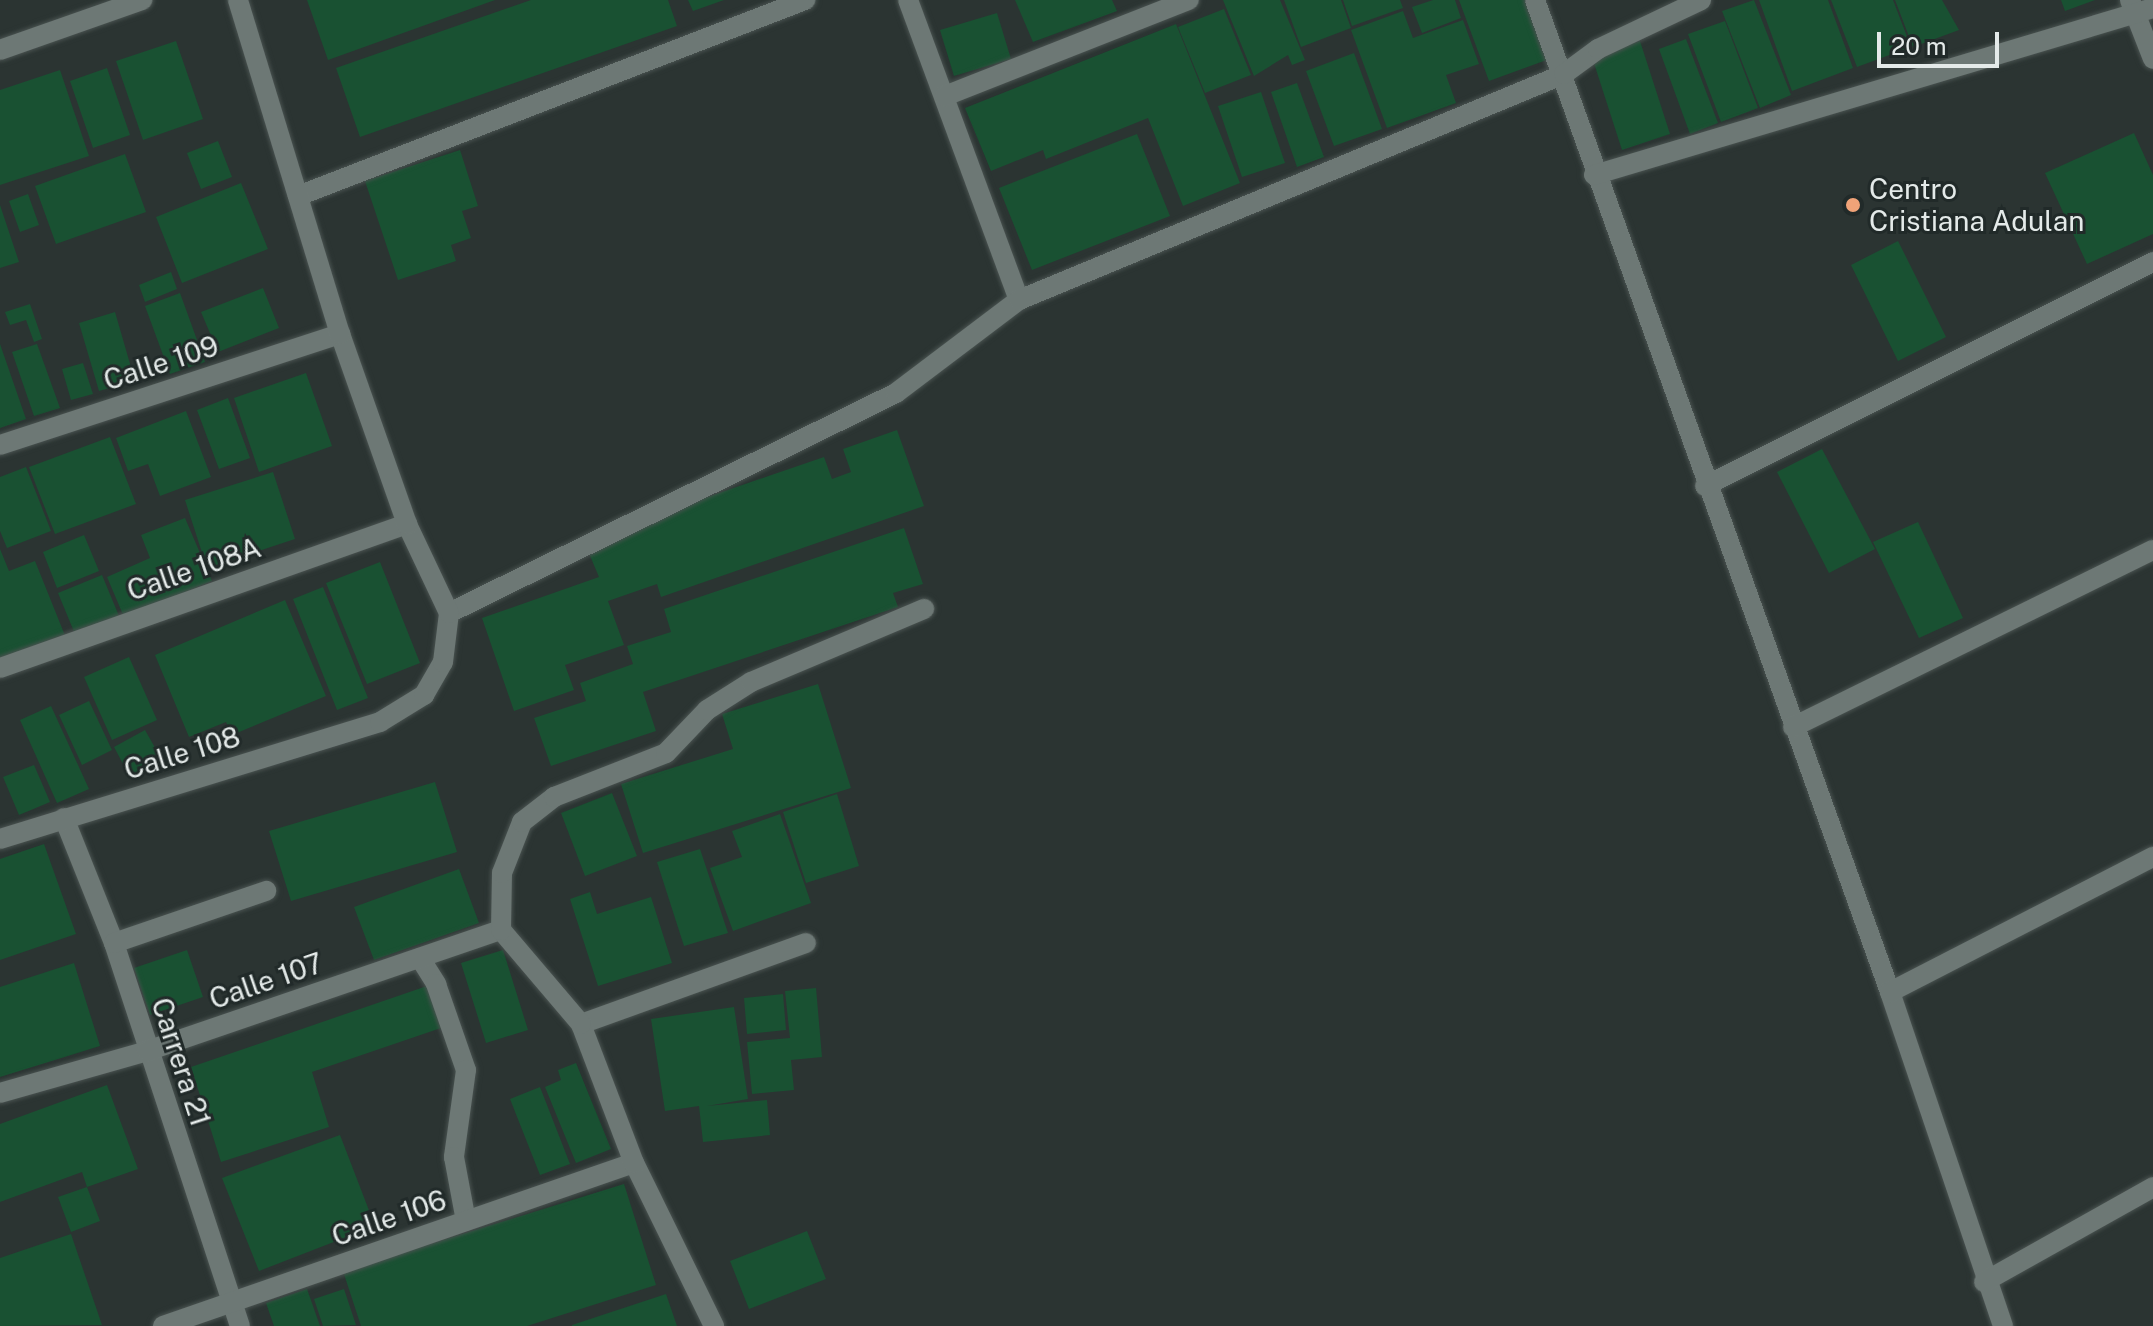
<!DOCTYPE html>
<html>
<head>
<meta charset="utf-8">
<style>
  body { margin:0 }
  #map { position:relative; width:2153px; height:1326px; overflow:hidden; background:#2b3432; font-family:"Public Sans",sans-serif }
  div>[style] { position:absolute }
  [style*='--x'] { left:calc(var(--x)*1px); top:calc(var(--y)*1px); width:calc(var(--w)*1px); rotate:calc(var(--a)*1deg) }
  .building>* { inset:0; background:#195132 }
  .roads { filter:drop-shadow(0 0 2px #495250) drop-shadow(0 0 2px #495250) }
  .minor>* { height:20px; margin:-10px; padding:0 10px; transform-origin:10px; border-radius:10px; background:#6d7875 }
  .dots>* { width:22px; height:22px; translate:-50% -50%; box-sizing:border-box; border:4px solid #212a29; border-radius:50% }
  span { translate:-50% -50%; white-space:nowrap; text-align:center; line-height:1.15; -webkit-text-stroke:6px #212a29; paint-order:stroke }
  .poi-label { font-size:28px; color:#e4eae9 }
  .left { translate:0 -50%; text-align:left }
  .street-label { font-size:28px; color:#e4eae9 }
  .scale { position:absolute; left:1877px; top:32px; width:122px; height:36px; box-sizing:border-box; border:4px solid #e4eae9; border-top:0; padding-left:10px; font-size:24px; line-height:28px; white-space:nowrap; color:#e4eae9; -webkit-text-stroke:6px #212a29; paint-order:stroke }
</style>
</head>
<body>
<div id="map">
  <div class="building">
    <div style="clip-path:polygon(307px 0,495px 0,328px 60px)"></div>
    <div style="clip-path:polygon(531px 0,668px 0,677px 26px,360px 137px,336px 68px)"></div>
    <div style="clip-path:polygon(688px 0,724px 0,693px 11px)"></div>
    <div style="clip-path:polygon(1015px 0,1112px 0,1117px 11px,1033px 42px)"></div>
    <div style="clip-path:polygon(1223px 0,1280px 0,1305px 60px,1292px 65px,1288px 55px,1254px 76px)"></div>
    <div style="clip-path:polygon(1284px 0,1341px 0,1351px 28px,1301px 47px)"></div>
    <div style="clip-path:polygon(1343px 0,1400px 0,1403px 8px,1352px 26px)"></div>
    <div style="clip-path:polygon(1433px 0,1455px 0,1461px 18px,1422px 33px,1412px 7px)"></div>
    <div style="clip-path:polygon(1459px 0,1530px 0,1552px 58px,1489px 81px)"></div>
    <div style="clip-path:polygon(1754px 0,1791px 95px,1760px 108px,1722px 11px)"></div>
    <div style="clip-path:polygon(1759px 0,1828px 0,1853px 68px,1792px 91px)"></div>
    <div style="clip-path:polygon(1831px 0,1893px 0,1911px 47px,1857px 67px)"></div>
    <div style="clip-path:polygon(1895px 0,1942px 0,1959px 30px,1913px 47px)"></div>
    <div style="clip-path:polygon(2061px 0,2095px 0,2065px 11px)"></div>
    <div style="clip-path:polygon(1224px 9px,1251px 75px,1205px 93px,1178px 27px)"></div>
    <div style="clip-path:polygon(1403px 11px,1413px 38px,1463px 20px,1479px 64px,1446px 75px,1456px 103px,1387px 128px,1351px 30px)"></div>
    <div style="clip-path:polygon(997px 13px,1011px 59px,954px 76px,940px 30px)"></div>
    <div style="clip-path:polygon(1725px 21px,1758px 108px,1721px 122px,1688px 34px)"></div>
    <div style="clip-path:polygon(1176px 24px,1240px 183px,1183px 206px,1148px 118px,1046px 159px,1043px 150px,991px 171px,965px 108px)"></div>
    <div style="clip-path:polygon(1686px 39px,1718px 123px,1690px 134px,1659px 49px)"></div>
    <div style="clip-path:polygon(176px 41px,203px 119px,143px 140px,116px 61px)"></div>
    <div style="clip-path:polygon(1640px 41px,1670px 134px,1622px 150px,1592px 57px)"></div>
    <div style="clip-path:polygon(1354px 53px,1382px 129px,1334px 146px,1306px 71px)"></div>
    <div style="clip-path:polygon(107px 68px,130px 135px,93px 148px,70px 81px)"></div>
    <div style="clip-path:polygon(60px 70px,89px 156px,0 185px,0 90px)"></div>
    <div style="clip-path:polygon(1297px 83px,1324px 157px,1297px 167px,1271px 92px)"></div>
    <div style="clip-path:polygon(1261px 92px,1285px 163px,1242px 177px,1218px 106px)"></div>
    <div style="clip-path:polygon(2134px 133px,2153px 175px,2153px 234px,2087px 264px,2045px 173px)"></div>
    <div style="clip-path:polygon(1137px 134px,1170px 216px,1032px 270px,999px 188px)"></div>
    <div style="clip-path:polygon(218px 141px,232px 177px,201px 189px,187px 153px)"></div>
    <div style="clip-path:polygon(460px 150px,478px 206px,462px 211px,471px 238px,451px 245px,456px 261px,398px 280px,365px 181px)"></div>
    <div style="clip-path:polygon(125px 154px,146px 212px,56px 244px,35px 186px)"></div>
    <div style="clip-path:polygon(241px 183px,268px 249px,182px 283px,156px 217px)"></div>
    <div style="clip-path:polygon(28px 194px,39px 225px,20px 232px,9px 201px)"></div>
    <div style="clip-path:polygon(0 205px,19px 262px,0 268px)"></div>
    <div style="clip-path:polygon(1898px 241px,1946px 337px,1898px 361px,1851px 265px)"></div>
    <div style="clip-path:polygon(171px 272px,177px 289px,145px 302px,139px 285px)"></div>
    <div style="clip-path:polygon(263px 288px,279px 328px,218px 352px,201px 312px)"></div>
    <div style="clip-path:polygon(180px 293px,205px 362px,170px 374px,145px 306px)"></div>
    <div style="clip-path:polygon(30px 304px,42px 339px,34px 342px,26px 320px,10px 325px,5px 312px)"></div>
    <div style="clip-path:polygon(115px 312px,135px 381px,99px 391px,79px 323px)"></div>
    <div style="clip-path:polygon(0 344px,26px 419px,0 428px)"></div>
    <div style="clip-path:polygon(37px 344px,60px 408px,34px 416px,12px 352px)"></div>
    <div style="clip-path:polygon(83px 363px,93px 394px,71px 400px,62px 369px)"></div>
    <div style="clip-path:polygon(306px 373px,332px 446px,259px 472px,234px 398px)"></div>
    <div style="clip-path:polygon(228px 398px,250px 458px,219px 469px,197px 410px)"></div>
    <div style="clip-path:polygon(186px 411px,211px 477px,160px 496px,148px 464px,128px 471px,116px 438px)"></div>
    <div style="clip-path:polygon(897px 430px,924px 506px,661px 597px,657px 584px,608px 601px,624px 645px,565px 665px,574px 690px,514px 711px,482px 618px,599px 577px,588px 551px,690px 503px,824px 457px,832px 479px,851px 472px,843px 449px)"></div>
    <div style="clip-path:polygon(110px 437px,136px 504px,55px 534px,29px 467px)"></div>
    <div style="clip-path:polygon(1822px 449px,1875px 549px,1829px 573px,1777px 472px)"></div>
    <div style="clip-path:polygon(26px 467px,51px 531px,7px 548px,0 531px,0 477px)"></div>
    <div style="clip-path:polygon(273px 472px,295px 539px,207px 568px,185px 500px)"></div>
    <div style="clip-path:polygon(185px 518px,212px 581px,124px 617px,107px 577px,150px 558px,141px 535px)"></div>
    <div style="clip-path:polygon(1918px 522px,1963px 618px,1919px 638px,1873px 542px)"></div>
    <div style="clip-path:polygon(904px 528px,923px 584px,893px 593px,898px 607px,643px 692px,656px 731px,551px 766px,534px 718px,586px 701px,580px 683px,633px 664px,627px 646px,671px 632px,664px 609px)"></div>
    <div style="clip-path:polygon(84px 535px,99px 571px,57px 588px,43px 552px)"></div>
    <div style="clip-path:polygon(0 549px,9px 571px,35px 561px,66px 638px,0 664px)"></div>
    <div style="clip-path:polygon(380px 562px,420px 663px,367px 684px,326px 583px)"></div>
    <div style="clip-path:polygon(102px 575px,119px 616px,75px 634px,58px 593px)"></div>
    <div style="clip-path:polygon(323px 587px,368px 698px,337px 710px,293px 599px)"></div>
    <div style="clip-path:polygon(285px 600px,326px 696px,232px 735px,226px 722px,189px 737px,155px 655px)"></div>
    <div style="clip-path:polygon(129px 657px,157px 720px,112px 740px,84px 677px)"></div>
    <div style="clip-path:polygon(818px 684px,851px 788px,643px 853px,621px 784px,733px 749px,722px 714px)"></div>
    <div style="clip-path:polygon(89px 701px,112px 750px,82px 765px,59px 715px)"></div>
    <div style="clip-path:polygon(51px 706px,89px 789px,57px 803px,20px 720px)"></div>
    <div style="clip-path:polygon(145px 730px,162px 760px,130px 777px,114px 747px)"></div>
    <div style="clip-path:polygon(34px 765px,50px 802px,19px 815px,3px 777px)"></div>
    <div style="clip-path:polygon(435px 782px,457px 852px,291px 901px,269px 831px)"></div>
    <div style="clip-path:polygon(612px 793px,637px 856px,585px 876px,561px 813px)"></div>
    <div style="clip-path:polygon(837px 794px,859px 866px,806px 883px,783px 812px)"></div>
    <div style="clip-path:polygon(780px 814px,811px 903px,733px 931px,710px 868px,742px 857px,732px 831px)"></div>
    <div style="clip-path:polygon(44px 844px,76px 934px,0 960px,0 859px)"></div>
    <div style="clip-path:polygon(700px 849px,728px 933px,684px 946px,657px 862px)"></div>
    <div style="clip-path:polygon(459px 869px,479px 923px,374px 960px,354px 907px)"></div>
    <div style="clip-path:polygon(590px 892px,597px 914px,651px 897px,672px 963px,598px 986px,570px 899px)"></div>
    <div style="clip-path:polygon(187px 950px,203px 997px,150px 1015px,134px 968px)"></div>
    <div style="clip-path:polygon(503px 950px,528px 1030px,486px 1043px,461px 963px)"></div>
    <div style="clip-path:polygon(74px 963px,100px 1046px,0 1077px,0 987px)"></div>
    <div style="clip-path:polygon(427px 986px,441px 1028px,312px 1072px,329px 1127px,221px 1162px,191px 1067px)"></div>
    <div style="clip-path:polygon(816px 988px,822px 1057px,791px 1060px,794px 1090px,752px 1094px,747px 1042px,790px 1038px,785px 991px)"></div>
    <div style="clip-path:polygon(783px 994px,786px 1030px,747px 1034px,744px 998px)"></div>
    <div style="clip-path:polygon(734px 1007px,748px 1099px,707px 1106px,767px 1100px,770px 1135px,703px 1142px,699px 1106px,665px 1111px,651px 1019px)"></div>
    <div style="clip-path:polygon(576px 1063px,611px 1149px,576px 1163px,545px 1087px,561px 1080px,558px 1070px)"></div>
    <div style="clip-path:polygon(107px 1085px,138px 1169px,87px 1187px,82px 1172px,0 1202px,0 1124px)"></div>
    <div style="clip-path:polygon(540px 1087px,570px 1164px,540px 1175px,510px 1099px)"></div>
    <div style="clip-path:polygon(340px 1135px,375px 1226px,259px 1271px,222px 1178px)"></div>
    <div style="clip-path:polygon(624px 1184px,656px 1285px,527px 1326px,361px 1326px,343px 1271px)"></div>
    <div style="clip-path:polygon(87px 1187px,100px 1221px,71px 1232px,58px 1197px)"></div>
    <div style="clip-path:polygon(807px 1231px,826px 1279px,749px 1309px,730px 1261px)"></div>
    <div style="clip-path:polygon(71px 1234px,102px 1325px,0 1326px,0 1258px)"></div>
    <div style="clip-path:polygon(307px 1289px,320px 1326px,274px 1326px,266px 1303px)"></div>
    <div style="clip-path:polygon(344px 1289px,356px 1325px,323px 1326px,314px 1299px)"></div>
    <div style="clip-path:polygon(666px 1294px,677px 1326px,572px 1326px,572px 1325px)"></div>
  </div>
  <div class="roads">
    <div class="minor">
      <div style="--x:908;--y:0;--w:320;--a:69.7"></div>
      <div style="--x:1535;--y:0;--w:1054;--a:70.31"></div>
      <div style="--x:1890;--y:992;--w:353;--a:71.3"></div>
      <div style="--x:2130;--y:0;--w:63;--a:68.7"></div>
      <div style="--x:0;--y:50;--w:151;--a:-19.4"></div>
      <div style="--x:945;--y:96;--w:262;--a:-21.5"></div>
      <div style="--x:1594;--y:175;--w:583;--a:-16.63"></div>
      <div style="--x:298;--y:196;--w:544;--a:-21.14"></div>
      <div style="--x:0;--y:445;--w:358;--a:-18.1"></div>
      <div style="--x:1705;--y:486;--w:501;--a:-26.57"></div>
      <div style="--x:449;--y:613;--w:498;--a:-26.2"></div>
      <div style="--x:896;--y:393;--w:154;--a:-37.1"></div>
      <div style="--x:1019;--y:300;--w:590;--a:-22.52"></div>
      <div style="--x:1564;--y:74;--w:42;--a:-36.3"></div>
      <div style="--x:1598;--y:49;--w:114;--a:-25.4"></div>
      <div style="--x:0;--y:668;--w:432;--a:-19.5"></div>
      <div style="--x:1793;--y:727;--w:401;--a:-26.2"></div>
      <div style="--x:64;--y:818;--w:135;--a:68.2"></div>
      <div style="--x:114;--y:943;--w:403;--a:71.8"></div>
      <div style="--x:0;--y:839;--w:398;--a:-17.1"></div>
      <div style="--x:380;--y:722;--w:52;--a:-31.5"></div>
      <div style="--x:424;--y:695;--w:38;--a:-60"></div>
      <div style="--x:443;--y:662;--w:49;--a:-83"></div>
      <div style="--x:449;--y:613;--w:98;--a:-115.3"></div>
      <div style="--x:407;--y:524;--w:201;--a:-109.4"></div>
      <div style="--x:340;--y:334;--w:349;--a:-107"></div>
      <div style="--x:114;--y:943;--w:161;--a:-18.9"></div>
      <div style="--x:420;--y:958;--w:31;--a:58"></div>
      <div style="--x:436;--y:984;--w:91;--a:70.8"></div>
      <div style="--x:466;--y:1070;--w:88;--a:97.9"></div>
      <div style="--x:454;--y:1157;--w:65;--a:79.4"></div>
      <div style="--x:1890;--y:992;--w:296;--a:-27.2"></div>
      <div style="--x:581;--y:1024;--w:239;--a:-19.8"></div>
      <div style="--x:0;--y:1093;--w:153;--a:-15.9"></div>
      <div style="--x:147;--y:1051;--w:374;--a:-18.9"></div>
      <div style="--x:1984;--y:1282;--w:194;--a:-29.3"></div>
      <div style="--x:163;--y:1326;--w:498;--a:-19.1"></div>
      <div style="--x:714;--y:1326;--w:182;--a:-116.1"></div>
      <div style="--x:634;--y:1163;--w:149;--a:-110.9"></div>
      <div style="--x:581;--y:1024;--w:123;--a:-130.4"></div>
      <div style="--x:501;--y:930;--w:57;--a:-89"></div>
      <div style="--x:502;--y:873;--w:55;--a:-68.6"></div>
      <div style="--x:522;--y:822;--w:41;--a:-38"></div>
      <div style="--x:554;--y:797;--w:120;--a:-21.4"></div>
      <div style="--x:666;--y:753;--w:59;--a:-46.4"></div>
      <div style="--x:707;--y:710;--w:52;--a:-32.5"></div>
      <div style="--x:751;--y:682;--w:188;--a:-22.9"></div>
    </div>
  </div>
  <div class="dots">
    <div style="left:1853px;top:205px;background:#f0a378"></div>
  </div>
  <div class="poi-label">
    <span class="left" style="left:1869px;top:205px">Centro<br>Cristiana Adulan</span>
  </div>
  <div class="street-label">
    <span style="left:161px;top:363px;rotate:-18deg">Calle 109</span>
    <span style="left:194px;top:569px;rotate:-19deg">Calle 108A</span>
    <span style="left:182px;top:753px;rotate:-17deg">Calle 108</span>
    <span style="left:266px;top:981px;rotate:-19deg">Calle 107</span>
    <span style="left:181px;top:1062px;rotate:72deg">Carrera 21</span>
    <span style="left:389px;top:1218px;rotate:-19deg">Calle 106</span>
  </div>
  <div class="scale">20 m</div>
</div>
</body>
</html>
